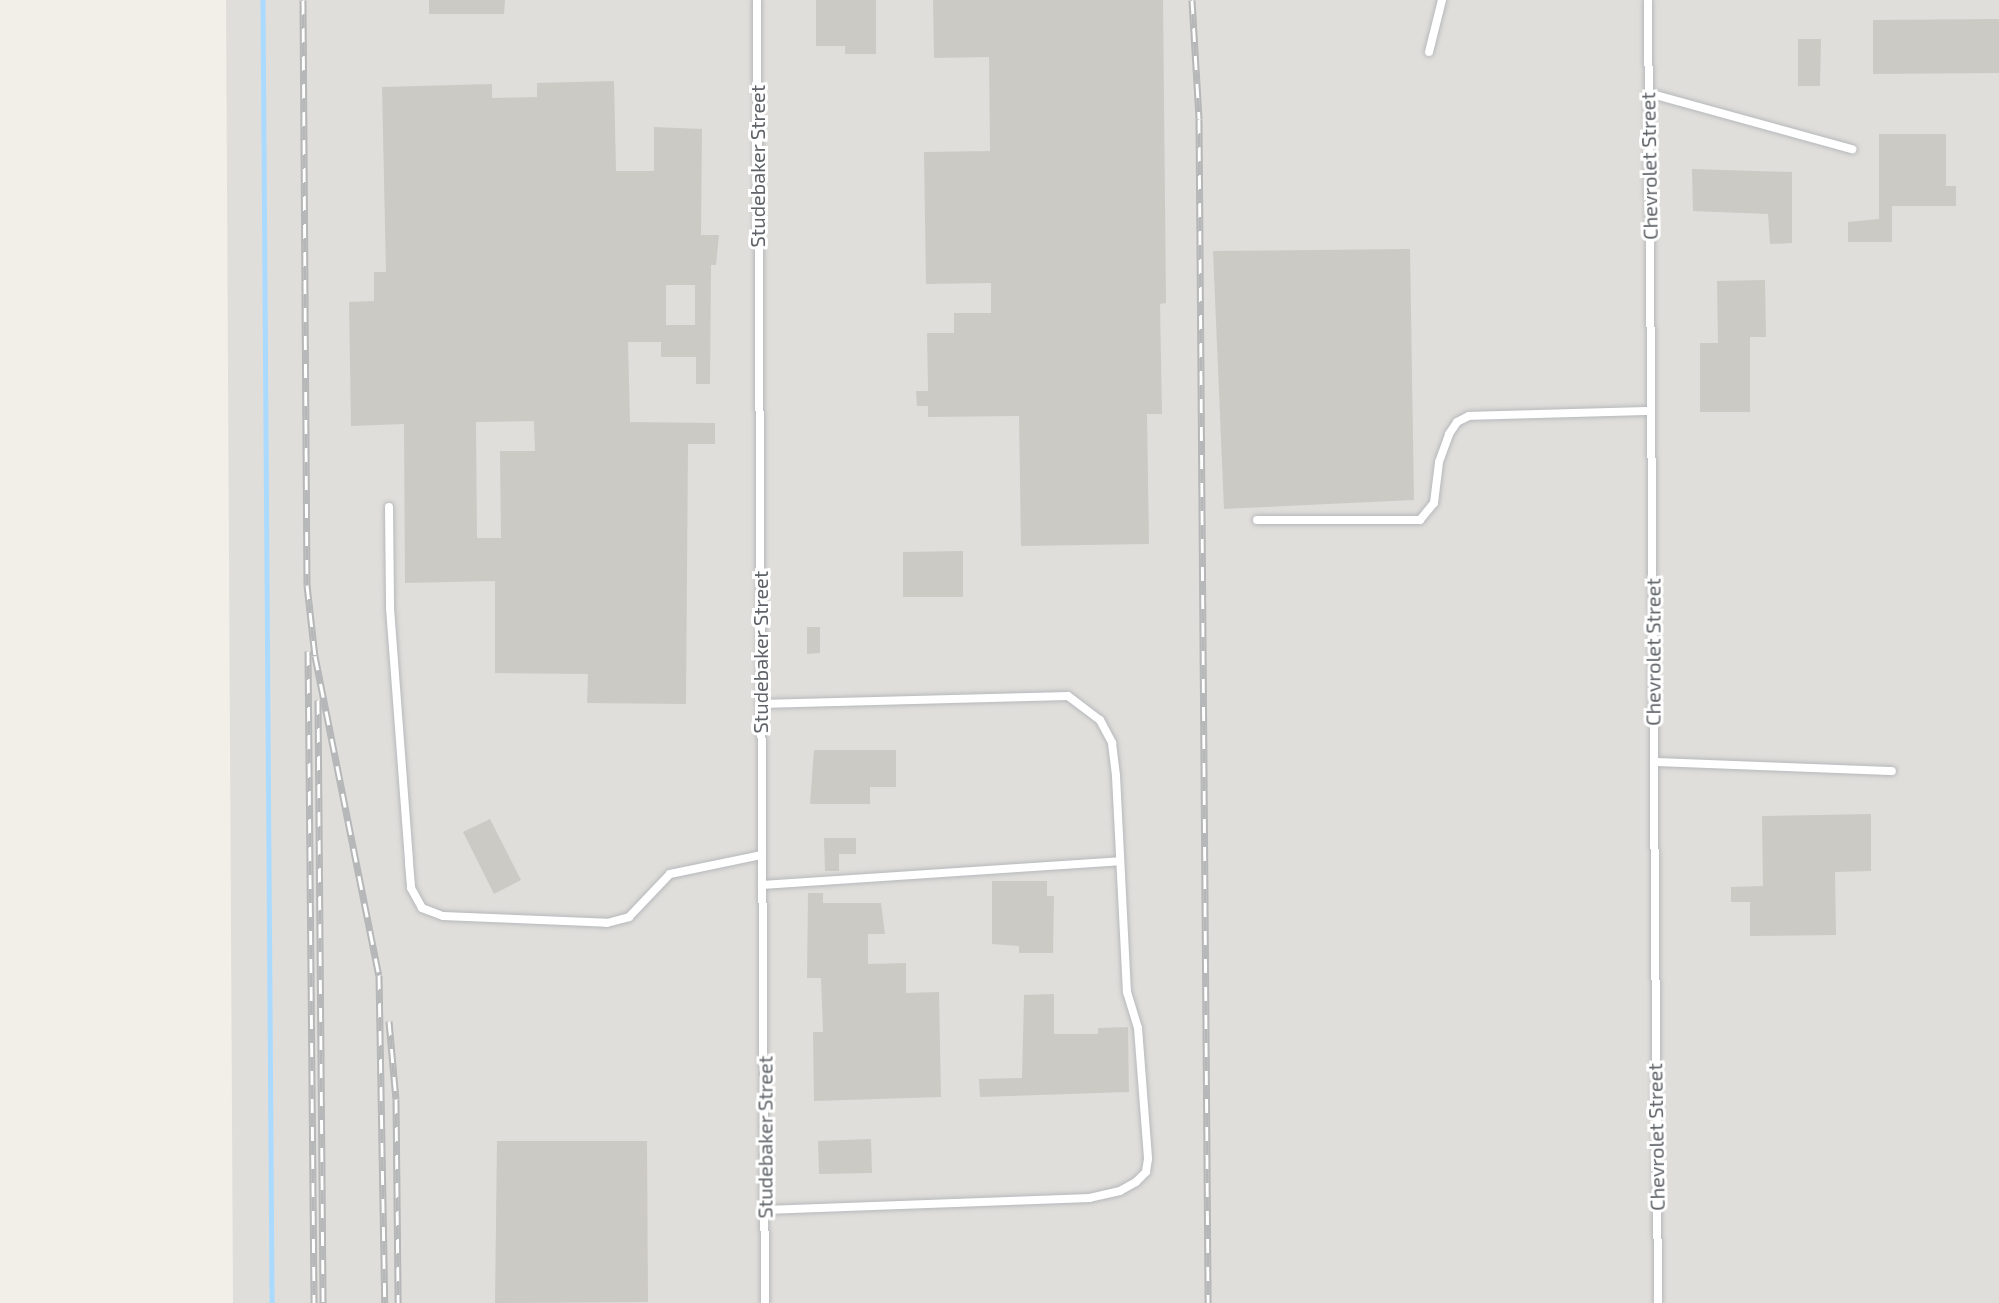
<!DOCTYPE html>
<html>
<head>
<meta charset="utf-8">
<style>
  body { margin:0 }
  #map { position:relative; width:1999px; height:1303px; overflow:hidden; background:#f1efe8; font-family:"Exo 2",sans-serif }
  div>[style] { position:absolute }
  [style*='--x'] { left:calc(var(--x)*1px); top:calc(var(--y)*1px); width:calc(var(--w)*1px); rotate:calc(var(--a)*1deg) }
  .industrial>* { inset:0; background:#e0deda }
  .stream>* { height:4.5px; margin:-2.25px; padding:0 2.25px; transform-origin:2.25px; border-radius:2.25px; background:#aadaff }
  .building>* { inset:0; background:#cccac5 }
  .roads { filter:drop-shadow(0 0 2px #b5b8bc) drop-shadow(0 0 2px #b5b8bc) }
  .lane>* { height:8px; margin:-4px; padding:0 4px; transform-origin:4px; border-radius:4px; background:#fff }
  .rail>* { height:7px; margin-top:-3.5px; transform-origin:0; background:repeating-linear-gradient(90deg,#fff 0 14px,#b6b7b8 0 28px); box-sizing:border-box; border-block:2px solid #b6b7b8 }
  span { translate:-50% -50%; white-space:nowrap; text-align:center; line-height:1.15; -webkit-text-stroke:6px #fff; paint-order:stroke }
  .street-label { font-size:20px; color:#5f6368 }
</style>
</head>
<body>
<div id="map">
  <div class="industrial">
    <div style="clip-path:polygon(226px 0,1999px 0,1999px 1303px,233px 1303px)"></div>
  </div>
  <div class="stream">
    <div style="--x:263;--y:0;--w:1303;--a:89.6"></div>
  </div>
  <div class="building">
    <div style="clip-path:polygon(429px 0,505px 0,504px 14px,429px 14px)"></div>
    <div style="clip-path:polygon(816px 0,876px 0,876px 54px,845px 54px,845px 46px,816px 46px)"></div>
    <div style="clip-path:polygon(933px 0,1163px 0,1166px 303px,1160px 304px,1162px 414px,1147px 414px,1149px 544px,1021px 546px,1019px 416px,928px 417px,928px 406px,917px 406px,916px 391px,928px 391px,927px 333px,954px 333px,954px 313px,991px 313px,991px 283px,926px 284px,924px 152px,990px 151px,989px 57px,934px 58px)"></div>
    <div style="clip-path:polygon(1999px 19px,1999px 73px,1873px 74px,1873px 20px)"></div>
    <div style="clip-path:polygon(1798px 39px,1821px 39px,1820px 86px,1798px 86px)"></div>
    <div style="clip-path:polygon(evenodd,614px 81px,616px 171px,654px 171px,654px 127px,702px 129px,701px 235px,719px 235px,716px 265px,711px 265px,710px 384px,696px 384px,696px 357px,661px 357px,661px 342px,628px 342px,630px 422px,715px 423px,715px 444px,688px 444px,686px 704px,587px 703px,588px 674px,495px 673px,495px 581px,405px 583px,404px 424px,351px 426px,349px 302px,374px 301px,374px 272px,386px 272px,382px 87px,492px 84px,492px 98px,537px 97px,537px 83px,614px 81px,666px 285px,695px 285px,695px 325px,666px 325px,666px 285px,614px 81px,534px 421px,535px 451px,500px 451px,501px 538px,477px 538px,476px 422px,534px 421px)"></div>
    <div style="clip-path:polygon(1879px 134px,1946px 134px,1946px 186px,1956px 186px,1956px 206px,1892px 206px,1892px 242px,1848px 242px,1848px 222px,1879px 219px)"></div>
    <div style="clip-path:polygon(1692px 169px,1792px 172px,1792px 243px,1770px 244px,1768px 214px,1693px 211px)"></div>
    <div style="clip-path:polygon(1410px 249px,1414px 500px,1224px 509px,1213px 251px)"></div>
    <div style="clip-path:polygon(1765px 280px,1766px 337px,1750px 337px,1750px 412px,1700px 412px,1700px 343px,1718px 343px,1717px 281px)"></div>
    <div style="clip-path:polygon(963px 551px,963px 597px,903px 597px,903px 552px)"></div>
    <div style="clip-path:polygon(807px 627px,820px 627px,820px 653px,807px 654px)"></div>
    <div style="clip-path:polygon(814px 750px,896px 750px,896px 787px,870px 787px,870px 804px,810px 804px)"></div>
    <div style="clip-path:polygon(1871px 814px,1871px 871px,1835px 872px,1836px 935px,1750px 936px,1750px 902px,1731px 902px,1731px 887px,1763px 886px,1762px 816px)"></div>
    <div style="clip-path:polygon(490px 819px,521px 880px,494px 894px,463px 832px)"></div>
    <div style="clip-path:polygon(824px 838px,856px 838px,856px 854px,839px 854px,839px 871px,825px 871px)"></div>
    <div style="clip-path:polygon(992px 881px,1047px 881px,1047px 896px,1054px 896px,1053px 953px,1019px 953px,1019px 946px,992px 944px)"></div>
    <div style="clip-path:polygon(808px 893px,823px 893px,823px 903px,881px 903px,885px 934px,868px 934px,868px 964px,906px 963px,906px 993px,939px 992px,941px 1097px,814px 1101px,813px 1032px,823px 1032px,821px 978px,807px 978px)"></div>
    <div style="clip-path:polygon(1054px 994px,1054px 1034px,1098px 1034px,1098px 1028px,1128px 1027px,1129px 1092px,980px 1097px,979px 1079px,1022px 1078px,1024px 995px)"></div>
    <div style="clip-path:polygon(871px 1139px,872px 1173px,819px 1174px,818px 1141px)"></div>
    <div style="clip-path:polygon(497px 1141px,647px 1141px,648px 1302px,495px 1303px)"></div>
  </div>
  <div class="roads">
    <div class="lane">
      <div style="--x:757;--y:0;--w:1303;--a:89.65"></div>
      <div style="--x:1648;--y:0;--w:1303;--a:89.56"></div>
      <div style="--x:1429;--y:52;--w:54;--a:-76"></div>
      <div style="--x:1648;--y:93;--w:212;--a:15.4"></div>
      <div style="--x:389;--y:507;--w:101;--a:89.4"></div>
      <div style="--x:390;--y:608;--w:256;--a:85.7"></div>
      <div style="--x:409;--y:863;--w:25;--a:85"></div>
      <div style="--x:411;--y:888;--w:23;--a:61"></div>
      <div style="--x:422;--y:908;--w:22;--a:21"></div>
      <div style="--x:443;--y:916;--w:164;--a:2.4"></div>
      <div style="--x:607;--y:923;--w:23;--a:-15"></div>
      <div style="--x:629;--y:917;--w:59;--a:-46.4"></div>
      <div style="--x:670;--y:874;--w:94;--a:-11.7"></div>
      <div style="--x:1257;--y:520;--w:163;--a:0"></div>
      <div style="--x:1420;--y:520;--w:22;--a:-51"></div>
      <div style="--x:1434;--y:503;--w:41;--a:-83"></div>
      <div style="--x:1439;--y:462;--w:30;--a:-70"></div>
      <div style="--x:1449;--y:434;--w:14;--a:-56"></div>
      <div style="--x:1457;--y:422;--w:13;--a:-27"></div>
      <div style="--x:1469;--y:416;--w:182;--a:-1.6"></div>
      <div style="--x:760;--y:704;--w:308;--a:-1.5"></div>
      <div style="--x:1068;--y:696;--w:40;--a:37"></div>
      <div style="--x:1100;--y:720;--w:26;--a:62"></div>
      <div style="--x:1112;--y:743;--w:33;--a:83"></div>
      <div style="--x:1116;--y:776;--w:216;--a:87.1"></div>
      <div style="--x:1127;--y:992;--w:38;--a:73"></div>
      <div style="--x:1138;--y:1028;--w:131;--a:85.6"></div>
      <div style="--x:1148;--y:1159;--w:13;--a:99"></div>
      <div style="--x:1146;--y:1172;--w:14;--a:135"></div>
      <div style="--x:1136;--y:1182;--w:18;--a:151"></div>
      <div style="--x:1120;--y:1191;--w:31;--a:167"></div>
      <div style="--x:1090;--y:1198;--w:325;--a:177.9"></div>
      <div style="--x:1654;--y:762;--w:238;--a:2.2"></div>
      <div style="--x:762;--y:885;--w:358;--a:-3.8"></div>
    </div>
  </div>
  <div class="rail">
    <div style="--x:303;--y:0;--w:585;--a:89.61"></div>
    <div style="--x:307;--y:585;--w:71;--a:83.6"></div>
    <div style="--x:315;--y:656;--w:325;--a:78.7"></div>
    <div style="--x:379;--y:975;--w:328;--a:89"></div>
    <div style="--x:1192;--y:0;--w:119;--a:86.6"></div>
    <div style="--x:1199;--y:119;--w:1184;--a:89.56"></div>
    <div style="--x:308;--y:651;--w:652;--a:89.47"></div>
    <div style="--x:318;--y:700;--w:603;--a:89.52"></div>
    <div style="--x:389;--y:1021;--w:78;--a:84.9"></div>
    <div style="--x:396;--y:1099;--w:204;--a:89.4"></div>
  </div>
  <div class="street-label">
    <span style="left:757px;top:166px;rotate:-90deg">Studebaker Street</span>
    <span style="left:1649px;top:166px;rotate:-91deg">Chevrolet Street</span>
    <span style="left:760px;top:652px;rotate:-90deg">Studebaker Street</span>
    <span style="left:1653px;top:652px;rotate:-90deg">Chevrolet Street</span>
    <span style="left:765px;top:1137px;rotate:-90deg">Studebaker Street</span>
    <span style="left:1656px;top:1137px;rotate:-91deg">Chevrolet Street</span>
  </div>
</div>
</body>
</html>
